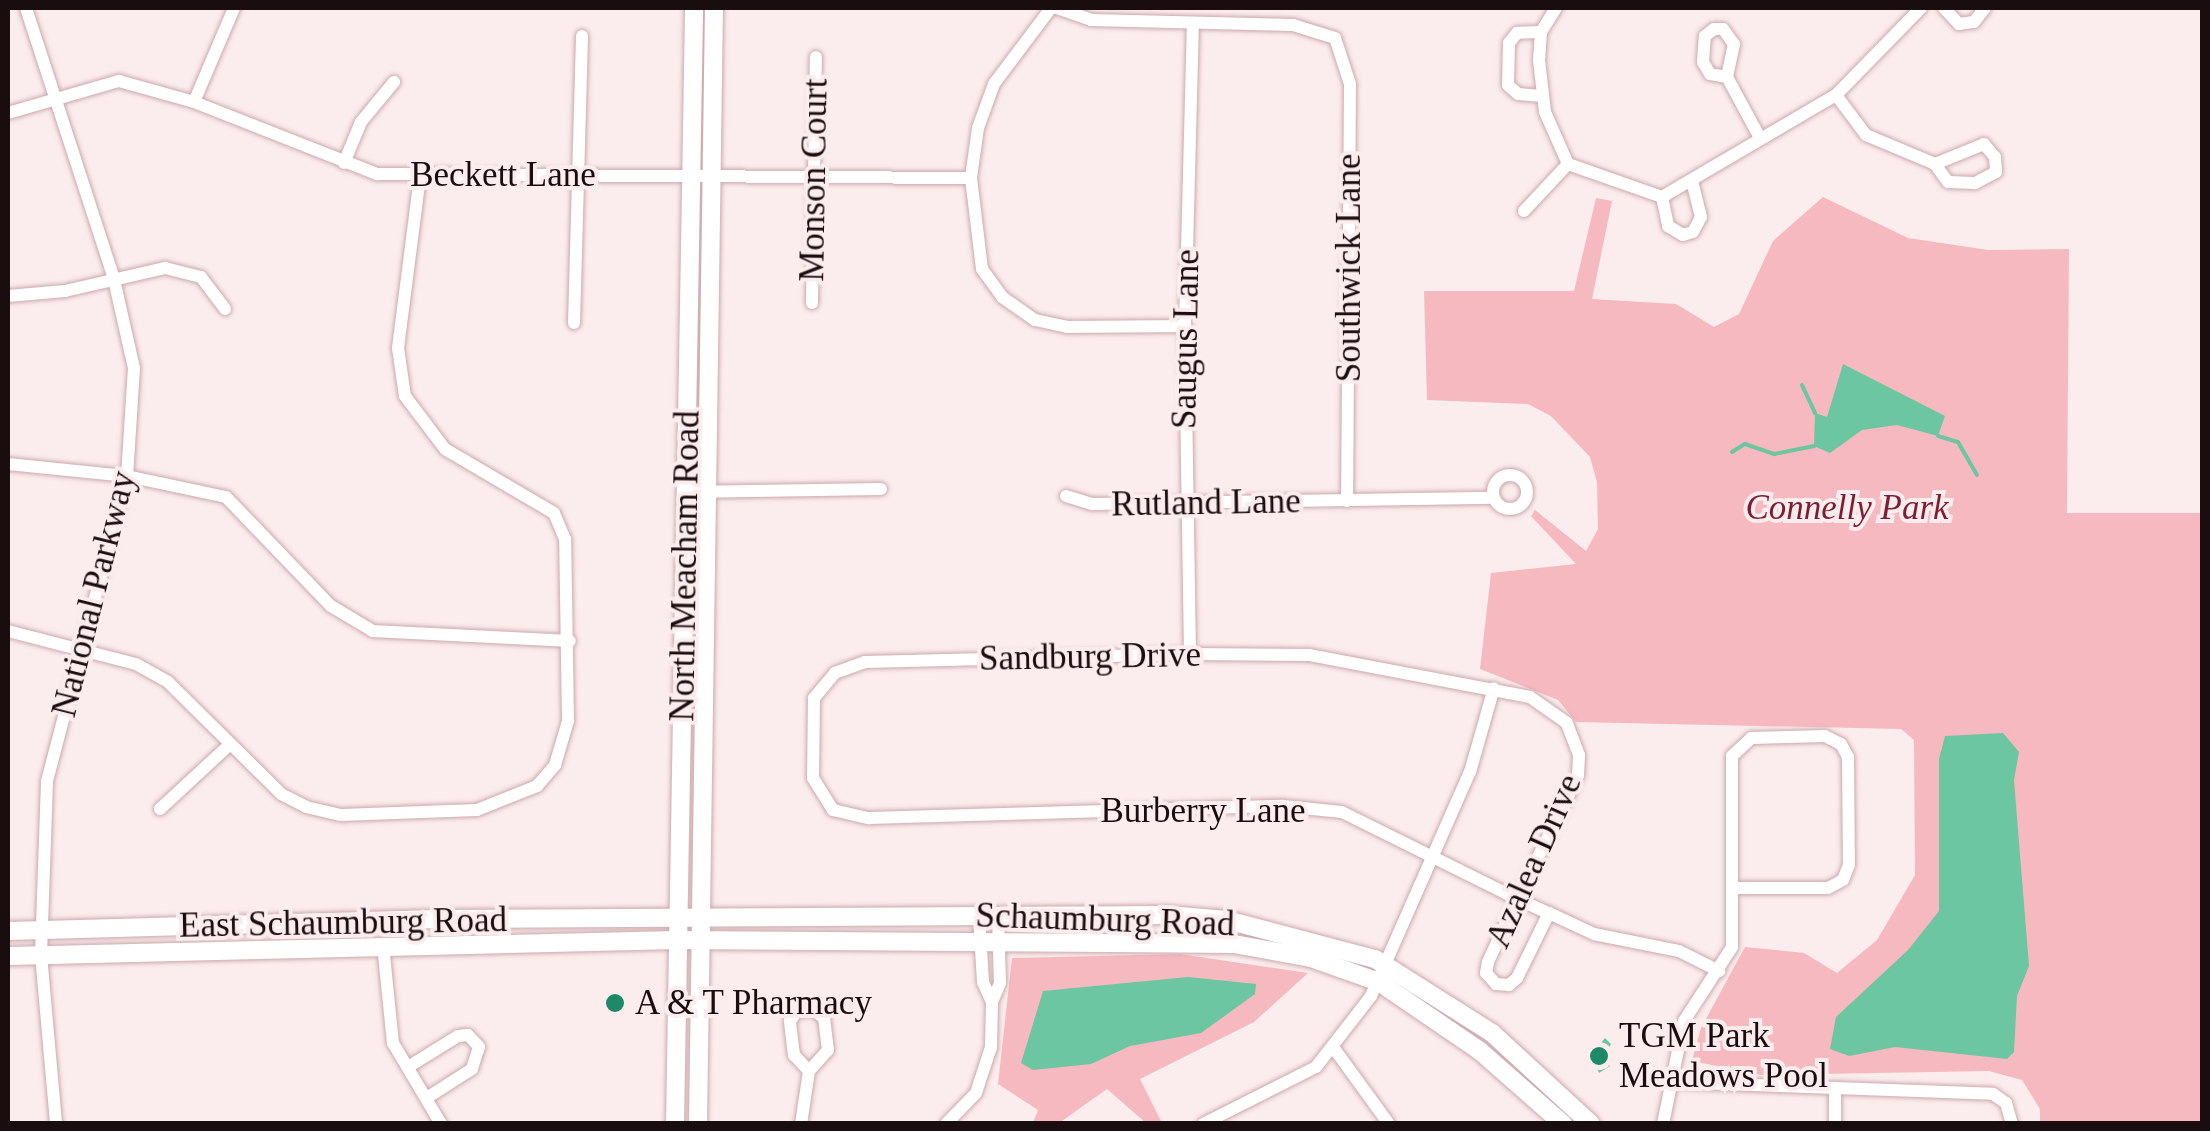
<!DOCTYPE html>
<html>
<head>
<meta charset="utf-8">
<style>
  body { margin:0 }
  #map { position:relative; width:2210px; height:1131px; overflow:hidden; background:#fbeced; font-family:Georgia,serif }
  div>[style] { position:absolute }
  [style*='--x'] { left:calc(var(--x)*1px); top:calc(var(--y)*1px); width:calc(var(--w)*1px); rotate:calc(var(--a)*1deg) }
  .green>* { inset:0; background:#f6b9bf }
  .water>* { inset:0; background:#6cc6a2 }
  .stream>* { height:4px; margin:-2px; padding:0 2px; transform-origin:2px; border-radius:2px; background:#6cc6a2 }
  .roads { filter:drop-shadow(0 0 2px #cca9ac) drop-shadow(0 0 2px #cca9ac) }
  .street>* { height:12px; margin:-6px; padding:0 6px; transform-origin:6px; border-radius:6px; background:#fff }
  .street>.ring { margin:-6px; padding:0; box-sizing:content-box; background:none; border:12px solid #fff; border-radius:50% }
  .secondary>* { height:18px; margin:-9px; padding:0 9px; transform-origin:9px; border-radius:9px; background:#fff }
  .dots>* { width:28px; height:28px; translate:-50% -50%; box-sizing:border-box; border:5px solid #fbeced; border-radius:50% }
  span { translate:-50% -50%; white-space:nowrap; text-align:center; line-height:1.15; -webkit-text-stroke:8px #fbeced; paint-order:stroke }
  .street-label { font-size:35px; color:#190d0f }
  .park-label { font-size:35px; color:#7f1d34; font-style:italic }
  .poi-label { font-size:35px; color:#190d0f }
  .left { translate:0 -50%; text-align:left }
  .frame { position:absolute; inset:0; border:10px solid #190d0f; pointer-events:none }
</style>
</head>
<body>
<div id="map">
  <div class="green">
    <div style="clip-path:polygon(1823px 197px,1908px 238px,1988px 250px,2069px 249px,2067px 513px,2202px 513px,2202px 1123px,2040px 1123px,2040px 1109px,2022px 1080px,1989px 1071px,1761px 1075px,1692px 1061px,1701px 1028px,1745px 947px,1804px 953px,1837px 973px,1877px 940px,1915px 875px,1914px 740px,1901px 729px,1576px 722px,1558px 700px,1480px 669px,1491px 573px,1576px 564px,1531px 516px,1535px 510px,1586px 551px,1598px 529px,1597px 482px,1590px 457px,1551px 416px,1528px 404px,1427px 400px,1424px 291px,1574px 291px,1596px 198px,1612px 201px,1592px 299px,1676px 304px,1714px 327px,1739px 314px,1773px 241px)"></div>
    <div style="clip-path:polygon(1180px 954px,1308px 973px,1254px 1022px,1140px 1079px,1162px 1123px,1146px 1123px,1107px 1089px,1059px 1123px,1033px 1123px,1038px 1110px,998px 1084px,1012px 958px)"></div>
  </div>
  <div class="water">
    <div style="clip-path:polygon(1843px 364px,1945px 416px,1938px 436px,1897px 425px,1862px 430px,1830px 453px,1814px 446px,1815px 413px,1827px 417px)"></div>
    <div style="clip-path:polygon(2003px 733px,2019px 752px,2014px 780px,2029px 966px,2017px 996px,2014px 1052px,2007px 1059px,1895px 1047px,1849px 1056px,1830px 1049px,1836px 1017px,1908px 950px,1939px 911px,1939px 759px,1945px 736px)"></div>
    <div style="clip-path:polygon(1188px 977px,1256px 984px,1255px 994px,1201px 1033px,1130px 1046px,1091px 1064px,1033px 1070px,1021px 1063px,1043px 991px)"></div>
    <div style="clip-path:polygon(1605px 1038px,1611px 1044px,1604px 1057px,1610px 1066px,1599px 1073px,1591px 1055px)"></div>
  </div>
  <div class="stream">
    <div style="--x:1802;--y:385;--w:31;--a:65"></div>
    <div style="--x:1938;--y:436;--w:21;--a:17"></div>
    <div style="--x:1958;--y:442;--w:38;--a:60"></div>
    <div style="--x:1732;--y:452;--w:15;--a:-32"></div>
    <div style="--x:1745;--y:444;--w:31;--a:19"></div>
    <div style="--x:1774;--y:454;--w:41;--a:-11.3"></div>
  </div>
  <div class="roads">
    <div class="street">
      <div style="--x:26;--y:8;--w:281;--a:72"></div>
      <div style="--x:113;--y:275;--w:95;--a:77.3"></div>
      <div style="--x:134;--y:368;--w:108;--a:93.7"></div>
      <div style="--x:127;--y:476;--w:316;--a:104.7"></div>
      <div style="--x:47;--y:782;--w:173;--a:92"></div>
      <div style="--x:41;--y:955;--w:170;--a:84.9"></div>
      <div style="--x:1051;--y:8;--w:95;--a:126.9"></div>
      <div style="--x:994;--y:84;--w:47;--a:110"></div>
      <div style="--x:978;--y:128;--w:50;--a:98"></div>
      <div style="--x:971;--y:178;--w:92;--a:83.1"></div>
      <div style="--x:982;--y:269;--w:34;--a:54"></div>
      <div style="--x:1002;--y:297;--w:40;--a:34.9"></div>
      <div style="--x:1035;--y:320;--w:33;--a:12"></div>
      <div style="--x:1067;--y:327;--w:118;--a:-0.5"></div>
      <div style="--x:1057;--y:8;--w:36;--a:19"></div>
      <div style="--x:1091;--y:20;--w:202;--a:1.4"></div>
      <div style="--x:1293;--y:25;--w:44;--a:17.2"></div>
      <div style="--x:1335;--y:38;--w:48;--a:71.9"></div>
      <div style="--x:1350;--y:84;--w:417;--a:90.4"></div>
      <div style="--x:1556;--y:8;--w:28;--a:122"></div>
      <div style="--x:1541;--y:32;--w:28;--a:94"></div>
      <div style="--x:1539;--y:60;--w:52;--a:83.4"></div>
      <div style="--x:1545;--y:112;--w:57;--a:66.1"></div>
      <div style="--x:1568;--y:164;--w:100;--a:19.3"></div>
      <div style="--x:1662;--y:197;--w:202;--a:-30.4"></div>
      <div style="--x:1836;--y:95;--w:122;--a:-45.7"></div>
      <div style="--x:1944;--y:8;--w:22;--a:47"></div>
      <div style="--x:1959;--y:24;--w:15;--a:-8"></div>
      <div style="--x:1974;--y:22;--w:18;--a:-52"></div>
      <div style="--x:1714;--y:29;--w:9;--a:0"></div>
      <div style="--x:1723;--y:29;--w:19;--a:54"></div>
      <div style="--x:1734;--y:44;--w:34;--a:102"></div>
      <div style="--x:1727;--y:77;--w:17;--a:-170"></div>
      <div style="--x:1710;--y:74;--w:14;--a:-120"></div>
      <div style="--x:1703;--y:62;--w:26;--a:-86"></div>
      <div style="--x:1705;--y:36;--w:11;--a:-38"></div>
      <div style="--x:1541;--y:32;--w:24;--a:178"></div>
      <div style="--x:1517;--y:33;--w:13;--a:129"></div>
      <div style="--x:1509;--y:43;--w:42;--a:91.4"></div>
      <div style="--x:1508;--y:85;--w:13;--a:42"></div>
      <div style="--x:1518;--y:94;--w:24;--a:5"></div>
      <div style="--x:1727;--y:77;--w:69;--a:61.6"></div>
      <div style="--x:1836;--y:95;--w:50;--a:53.1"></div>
      <div style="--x:1866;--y:135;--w:75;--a:22.8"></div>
      <div style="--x:194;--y:102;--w:102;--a:-66.9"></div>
      <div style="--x:8;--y:113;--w:116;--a:-16.1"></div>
      <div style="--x:119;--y:81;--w:78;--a:15.6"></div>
      <div style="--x:194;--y:102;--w:197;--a:21.5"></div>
      <div style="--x:377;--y:174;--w:594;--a:0.39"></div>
      <div style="--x:1984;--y:144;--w:17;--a:50"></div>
      <div style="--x:1995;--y:157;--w:15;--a:86"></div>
      <div style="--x:1996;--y:172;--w:24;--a:152"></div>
      <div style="--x:1975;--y:183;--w:27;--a:-178"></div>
      <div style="--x:1948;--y:182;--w:22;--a:-126"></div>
      <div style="--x:1935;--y:164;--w:53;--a:-22.2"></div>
      <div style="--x:344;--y:163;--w:44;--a:-67.5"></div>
      <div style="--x:361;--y:122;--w:52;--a:-50.5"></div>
      <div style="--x:1662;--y:197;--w:30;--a:78"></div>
      <div style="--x:1668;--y:226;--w:17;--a:31"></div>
      <div style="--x:1683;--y:235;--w:10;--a:-17"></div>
      <div style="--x:1693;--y:232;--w:17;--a:-62"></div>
      <div style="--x:1701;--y:217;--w:34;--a:-104"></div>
      <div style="--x:1524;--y:211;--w:64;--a:-46.9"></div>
      <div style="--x:8;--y:296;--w:57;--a:-5"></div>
      <div style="--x:65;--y:291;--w:103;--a:-13"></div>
      <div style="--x:165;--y:268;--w:37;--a:14"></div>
      <div style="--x:201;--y:277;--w:40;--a:53"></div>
      <div style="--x:812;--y:303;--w:246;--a:-89.1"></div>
      <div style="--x:574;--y:323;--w:287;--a:-88.4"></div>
      <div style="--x:8;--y:464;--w:120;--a:5.8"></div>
      <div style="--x:127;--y:476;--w:101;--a:12"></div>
      <div style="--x:226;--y:497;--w:151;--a:46.1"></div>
      <div style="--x:331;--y:606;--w:49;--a:30.8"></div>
      <div style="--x:373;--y:631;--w:197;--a:2.9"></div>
      <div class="ring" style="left:1493px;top:475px;width:22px;height:22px"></div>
      <div style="--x:687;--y:492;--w:194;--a:-0.9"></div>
      <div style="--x:1066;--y:496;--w:28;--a:17"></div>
      <div style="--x:1093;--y:504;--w:401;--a:-0.9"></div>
      <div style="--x:8;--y:631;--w:132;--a:14.5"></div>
      <div style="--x:136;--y:664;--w:37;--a:29"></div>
      <div style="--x:168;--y:682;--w:159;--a:44.7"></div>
      <div style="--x:281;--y:794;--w:28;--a:27"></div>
      <div style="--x:306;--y:807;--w:36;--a:13"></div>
      <div style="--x:341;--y:815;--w:136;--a:-2.1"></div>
      <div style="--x:477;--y:810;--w:65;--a:-21.8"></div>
      <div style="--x:537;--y:786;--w:28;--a:-49"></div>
      <div style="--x:555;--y:765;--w:46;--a:-73.5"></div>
      <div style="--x:568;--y:721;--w:182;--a:-90.9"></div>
      <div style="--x:565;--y:539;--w:28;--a:-113"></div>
      <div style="--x:554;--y:513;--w:126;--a:-149.6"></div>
      <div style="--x:445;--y:449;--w:66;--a:-127"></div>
      <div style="--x:405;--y:396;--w:49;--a:-98.3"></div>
      <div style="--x:398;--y:348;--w:172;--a:-82.7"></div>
      <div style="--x:1190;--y:654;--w:328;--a:-90.9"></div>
      <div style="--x:1185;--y:326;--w:302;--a:-88.5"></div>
      <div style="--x:160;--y:809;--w:94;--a:-42.8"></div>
      <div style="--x:1549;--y:913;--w:72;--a:116.2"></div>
      <div style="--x:1517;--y:978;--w:11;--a:139"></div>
      <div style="--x:1509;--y:985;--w:13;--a:-176"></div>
      <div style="--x:1496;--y:984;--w:15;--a:-132"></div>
      <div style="--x:1486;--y:973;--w:11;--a:-80"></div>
      <div style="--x:1488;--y:962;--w:69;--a:-65.3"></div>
      <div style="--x:1517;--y:899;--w:105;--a:-63.4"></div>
      <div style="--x:1564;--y:805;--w:33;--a:-65"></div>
      <div style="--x:1578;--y:775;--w:20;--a:-87"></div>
      <div style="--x:1579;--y:755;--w:34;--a:-111"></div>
      <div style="--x:1567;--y:723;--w:45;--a:-144.9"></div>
      <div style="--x:1530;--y:697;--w:224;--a:-169.2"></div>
      <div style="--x:1310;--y:655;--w:120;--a:-179.5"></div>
      <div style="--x:1190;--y:654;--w:325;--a:178.6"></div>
      <div style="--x:865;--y:662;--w:32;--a:160"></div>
      <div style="--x:835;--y:673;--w:33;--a:130"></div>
      <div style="--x:814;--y:698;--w:80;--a:90.7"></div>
      <div style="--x:813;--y:778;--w:38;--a:58"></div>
      <div style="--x:833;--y:810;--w:37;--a:13"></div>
      <div style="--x:869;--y:818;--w:414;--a:-1.7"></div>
      <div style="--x:1283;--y:806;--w:59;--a:5.8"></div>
      <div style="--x:1342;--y:812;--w:195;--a:26.4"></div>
      <div style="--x:1517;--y:899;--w:35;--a:24"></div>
      <div style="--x:1549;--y:913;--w:50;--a:25"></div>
      <div style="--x:1594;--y:934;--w:87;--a:11.3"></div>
      <div style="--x:1679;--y:951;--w:45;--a:26.6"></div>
      <div style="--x:979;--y:915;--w:67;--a:86.6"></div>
      <div style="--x:983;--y:982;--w:22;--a:66"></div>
      <div style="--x:383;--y:945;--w:99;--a:84.2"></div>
      <div style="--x:393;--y:1043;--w:94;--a:59.3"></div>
      <div style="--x:814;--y:1010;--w:13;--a:39"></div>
      <div style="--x:824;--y:1018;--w:32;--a:83"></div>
      <div style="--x:828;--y:1050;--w:28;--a:132"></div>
      <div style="--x:809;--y:1071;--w:22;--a:-133"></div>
      <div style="--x:794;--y:1055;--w:34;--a:-97"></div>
      <div style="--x:790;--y:1021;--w:12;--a:-55"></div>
      <div style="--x:797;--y:1011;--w:17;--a:-3"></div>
      <div style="--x:1333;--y:1047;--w:95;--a:54"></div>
      <div style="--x:408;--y:1067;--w:59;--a:-31.8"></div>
      <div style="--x:458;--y:1036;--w:10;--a:-6"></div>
      <div style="--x:468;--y:1035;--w:16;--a:47"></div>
      <div style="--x:479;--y:1047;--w:23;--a:108"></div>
      <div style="--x:472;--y:1069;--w:52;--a:147.5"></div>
      <div style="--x:1671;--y:1082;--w:322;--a:2.1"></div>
      <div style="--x:1993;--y:1094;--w:16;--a:35"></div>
      <div style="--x:2006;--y:1103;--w:22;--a:74"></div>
      <div style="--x:801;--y:1124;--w:54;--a:-81.4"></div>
      <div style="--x:946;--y:1124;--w:43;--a:-45.9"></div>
      <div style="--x:976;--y:1093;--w:48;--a:-71.9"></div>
      <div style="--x:991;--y:1047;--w:45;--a:-88.7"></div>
      <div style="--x:992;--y:1002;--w:21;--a:-67"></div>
      <div style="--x:1000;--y:983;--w:68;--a:-91.7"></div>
      <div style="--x:1203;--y:1124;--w:127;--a:-26.8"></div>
      <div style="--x:1316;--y:1067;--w:90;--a:-52.2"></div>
      <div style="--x:1371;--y:996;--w:245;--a:-66.2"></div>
      <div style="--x:1470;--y:772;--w:87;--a:-74.1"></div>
      <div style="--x:1663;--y:1124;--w:105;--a:-78.5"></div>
      <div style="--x:1684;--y:1021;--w:88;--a:-57"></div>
      <div style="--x:1732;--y:947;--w:191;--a:-90"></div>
      <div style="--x:1732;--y:756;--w:26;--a:-43"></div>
      <div style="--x:1751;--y:738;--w:74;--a:-1.5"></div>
      <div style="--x:1825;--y:736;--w:18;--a:27"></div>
      <div style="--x:1841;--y:744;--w:15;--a:62"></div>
      <div style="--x:1848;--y:757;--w:108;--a:89.5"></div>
      <div style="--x:1849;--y:865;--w:16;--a:112"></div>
      <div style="--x:1843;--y:880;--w:17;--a:152"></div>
      <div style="--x:1828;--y:888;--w:94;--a:180"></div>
      <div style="--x:1835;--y:1124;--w:32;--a:-90"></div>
    </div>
    <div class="secondary">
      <div style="--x:8;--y:931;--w:439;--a:-1.6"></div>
      <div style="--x:447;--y:919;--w:721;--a:-0.32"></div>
      <div style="--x:1168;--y:915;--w:59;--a:4.8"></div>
      <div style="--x:1227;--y:920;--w:153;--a:14.8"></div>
      <div style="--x:1375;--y:959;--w:138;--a:32.3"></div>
      <div style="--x:1492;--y:1033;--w:134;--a:42.6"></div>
      <div style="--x:8;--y:956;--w:669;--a:-1.37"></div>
      <div style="--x:677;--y:940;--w:557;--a:0.41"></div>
      <div style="--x:1234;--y:944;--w:78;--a:10.3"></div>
      <div style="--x:1311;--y:958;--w:72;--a:19.4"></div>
      <div style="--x:1379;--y:982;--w:122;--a:34.3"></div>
      <div style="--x:1480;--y:1051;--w:111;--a:41.3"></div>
      <div style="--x:675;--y:1124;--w:1116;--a:-89.02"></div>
      <div style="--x:698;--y:1124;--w:1116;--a:-89.18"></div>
    </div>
  </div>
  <div class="dots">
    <div style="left:615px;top:1003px;background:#1e8966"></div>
    <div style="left:1599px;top:1056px;background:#1e8966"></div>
  </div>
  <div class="street-label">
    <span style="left:503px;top:175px">Beckett Lane</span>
    <span style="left:814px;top:180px;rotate:-89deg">Monson Court</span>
    <span style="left:1349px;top:268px;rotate:-90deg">Southwick Lane</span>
    <span style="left:1186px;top:339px;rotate:-89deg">Saugus Lane</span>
    <span style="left:1206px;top:503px;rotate:-1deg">Rutland Lane</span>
    <span style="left:685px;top:566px;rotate:-89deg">North Meacham Road</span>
    <span style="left:94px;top:594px;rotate:-76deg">National Parkway</span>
    <span style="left:1090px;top:657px;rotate:-1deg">Sandburg Drive</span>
    <span style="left:1203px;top:811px">Burberry Lane</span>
    <span style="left:1534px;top:861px;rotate:-66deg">Azalea Drive</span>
    <span style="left:1105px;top:920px;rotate:2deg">Schaumburg Road</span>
    <span style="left:343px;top:923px;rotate:-1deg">East Schaumburg Road</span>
  </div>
  <div class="park-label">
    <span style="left:1847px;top:508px">Connelly Park</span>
  </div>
  <div class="poi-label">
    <span class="left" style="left:635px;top:1003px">A &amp; T Pharmacy</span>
    <span class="left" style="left:1619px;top:1056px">TGM Park<br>Meadows Pool</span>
  </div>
  <div class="frame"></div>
</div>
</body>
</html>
